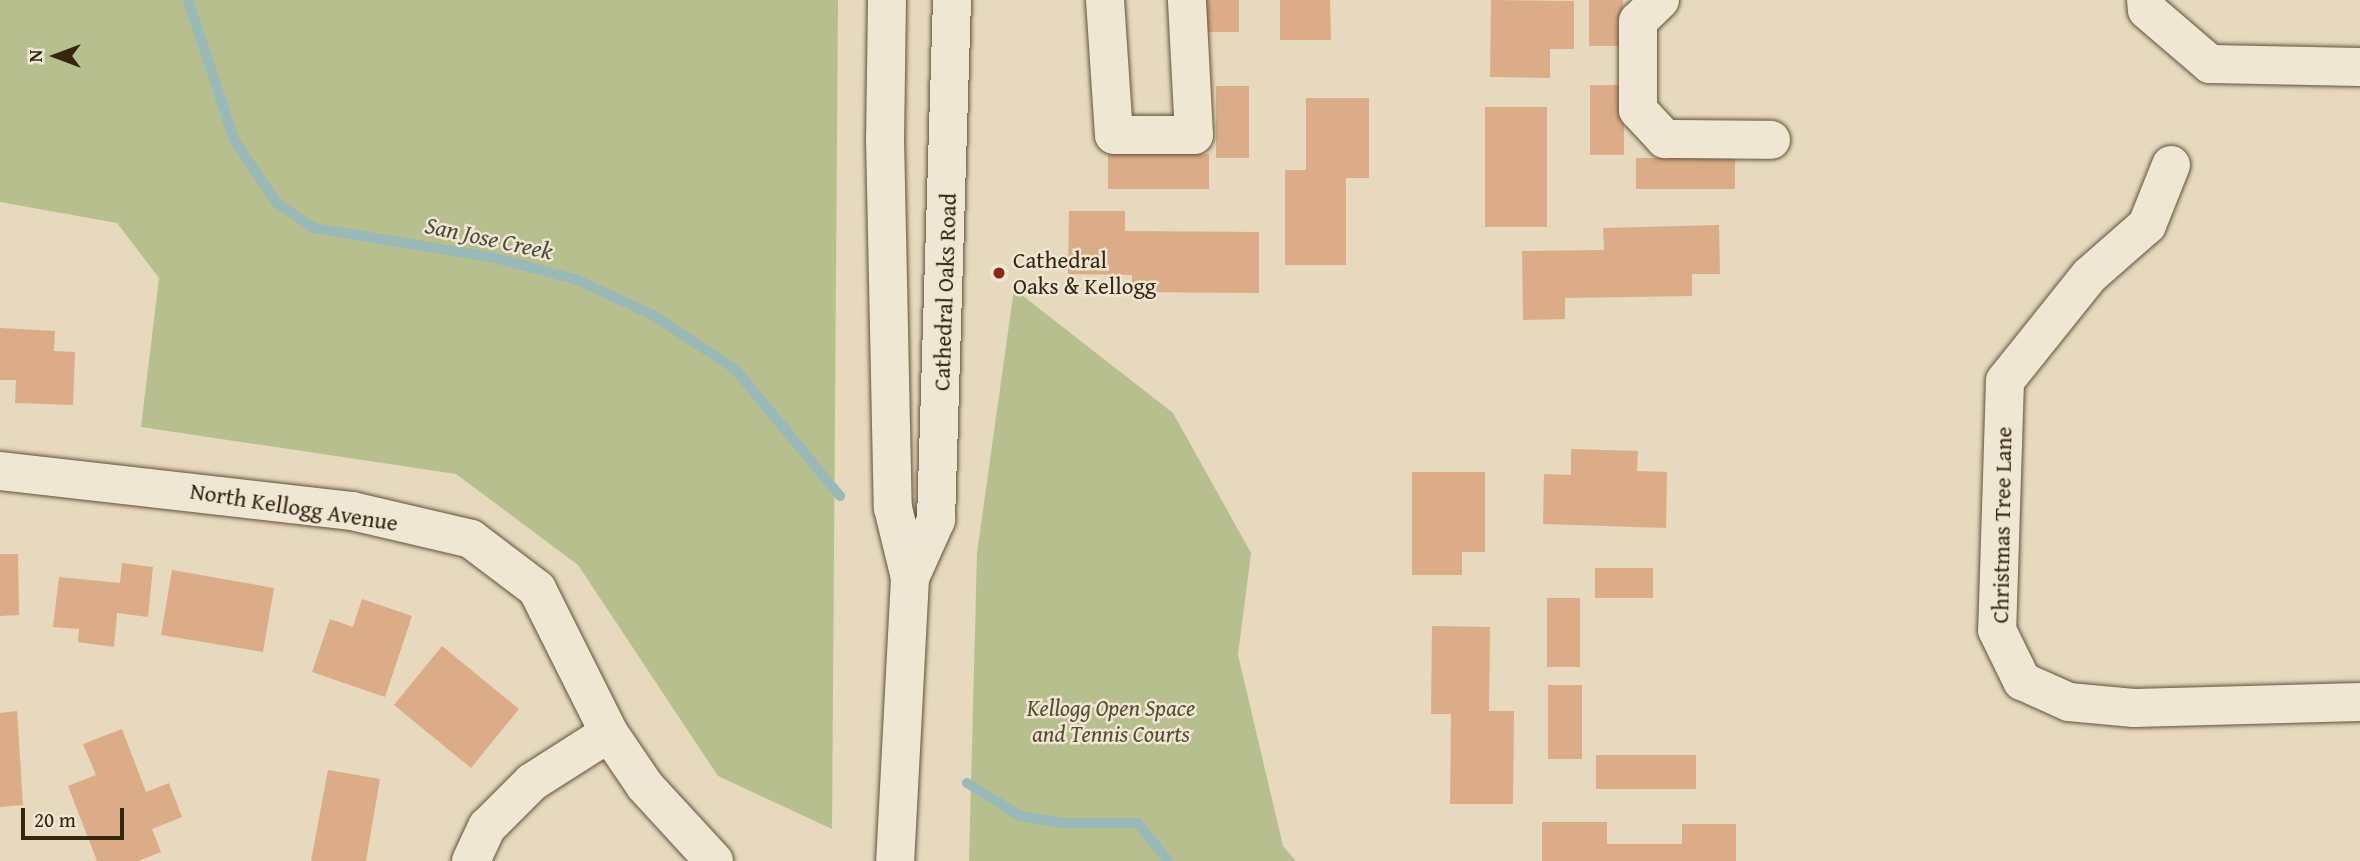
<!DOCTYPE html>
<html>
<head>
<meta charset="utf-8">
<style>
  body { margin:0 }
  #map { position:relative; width:2360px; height:861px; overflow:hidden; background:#e6d9bd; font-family:"Gentium Book Plus",serif }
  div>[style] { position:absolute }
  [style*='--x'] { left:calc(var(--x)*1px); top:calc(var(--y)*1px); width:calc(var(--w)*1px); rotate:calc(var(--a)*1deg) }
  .green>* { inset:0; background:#b7bf8f }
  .stream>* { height:10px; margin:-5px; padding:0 5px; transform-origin:5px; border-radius:5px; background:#98b9b8 }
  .building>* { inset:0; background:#dbac87 }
  .roads { filter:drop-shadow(0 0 2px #61533b) drop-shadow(0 0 2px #61533b) }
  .street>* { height:38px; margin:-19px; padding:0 19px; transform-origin:19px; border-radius:19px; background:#efe6d4 }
  .secondary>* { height:38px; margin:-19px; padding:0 19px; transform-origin:19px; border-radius:19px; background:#efe6d4 }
  .dots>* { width:19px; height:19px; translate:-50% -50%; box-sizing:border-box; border:4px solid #efe6d4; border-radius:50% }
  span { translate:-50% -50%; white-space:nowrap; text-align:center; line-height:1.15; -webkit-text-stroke:5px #efe6d4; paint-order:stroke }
  .poi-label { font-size:23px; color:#352610 }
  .left { translate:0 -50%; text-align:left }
  .street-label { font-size:23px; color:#352610 }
  .park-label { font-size:23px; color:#564c30; font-style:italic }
  .water-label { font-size:24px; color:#4e4b3a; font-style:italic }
  .north { position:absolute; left:21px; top:21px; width:70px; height:70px; -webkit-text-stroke:5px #efe6d4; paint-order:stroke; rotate:270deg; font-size:19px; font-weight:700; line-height:28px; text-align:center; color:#352610 }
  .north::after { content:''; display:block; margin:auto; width:24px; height:32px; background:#352610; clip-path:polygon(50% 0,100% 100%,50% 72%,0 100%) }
  .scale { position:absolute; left:21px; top:808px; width:103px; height:32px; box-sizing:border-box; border:4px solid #352610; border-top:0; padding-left:9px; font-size:21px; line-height:24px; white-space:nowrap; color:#352610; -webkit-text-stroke:5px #efe6d4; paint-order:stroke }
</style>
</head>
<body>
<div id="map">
  <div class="green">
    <div style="clip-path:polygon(0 0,838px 0,832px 829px,718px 776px,578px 565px,456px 474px,141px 427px,159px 278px,117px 223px,0 202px)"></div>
    <div style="clip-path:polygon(1014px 289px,1173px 413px,1251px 553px,1238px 655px,1283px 846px,1296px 861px,969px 861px,977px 553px)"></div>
  </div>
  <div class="stream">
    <div style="--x:188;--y:0;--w:147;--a:71.8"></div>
    <div style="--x:234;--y:140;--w:75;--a:55.9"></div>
    <div style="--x:276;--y:202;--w:45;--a:35.1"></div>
    <div style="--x:313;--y:228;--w:180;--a:9.3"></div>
    <div style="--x:491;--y:257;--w:87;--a:14.7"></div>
    <div style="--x:575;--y:279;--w:86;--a:24.8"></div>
    <div style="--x:653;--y:315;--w:98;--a:33.4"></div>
    <div style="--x:735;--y:369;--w:165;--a:50.4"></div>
    <div style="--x:967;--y:783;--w:62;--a:31.9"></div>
    <div style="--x:1020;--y:816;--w:44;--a:9.2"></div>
    <div style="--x:1063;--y:823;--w:75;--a:0"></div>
    <div style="--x:1138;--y:823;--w:48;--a:51.7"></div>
  </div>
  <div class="building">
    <div style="clip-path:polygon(1205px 0,1239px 0,1239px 32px,1205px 32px)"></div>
    <div style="clip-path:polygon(1280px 0,1330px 0,1331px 40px,1280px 40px)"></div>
    <div style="clip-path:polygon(1491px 0,1574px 1px,1574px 49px,1550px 49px,1550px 78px,1490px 77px)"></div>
    <div style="clip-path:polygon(1589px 0,1623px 0,1623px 46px,1589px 46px)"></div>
    <div style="clip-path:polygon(1590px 85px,1624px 85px,1624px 155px,1590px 155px)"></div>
    <div style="clip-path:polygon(1216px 86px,1249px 86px,1249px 158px,1216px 158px)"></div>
    <div style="clip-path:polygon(1306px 98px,1369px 98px,1369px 178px,1346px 178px,1346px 265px,1285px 265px,1285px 170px,1306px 170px)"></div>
    <div style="clip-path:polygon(1485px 107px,1547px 107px,1547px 227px,1485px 227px)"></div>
    <div style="clip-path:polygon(1108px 154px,1209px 154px,1209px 189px,1108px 189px)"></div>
    <div style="clip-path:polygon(1636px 158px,1735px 158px,1735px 189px,1636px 189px)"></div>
    <div style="clip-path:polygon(1069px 211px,1125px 211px,1125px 231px,1259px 232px,1259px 293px,1132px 292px,1132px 275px,1068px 274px)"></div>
    <div style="clip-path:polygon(1719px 225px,1720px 274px,1692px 274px,1692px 296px,1565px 298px,1565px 319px,1523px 320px,1522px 251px,1604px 250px,1603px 228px)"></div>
    <div style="clip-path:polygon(0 328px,55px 331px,54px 351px,75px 352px,73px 405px,15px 403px,16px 380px,0 380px)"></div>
    <div style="clip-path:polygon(1571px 449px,1638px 451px,1637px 471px,1667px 472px,1666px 528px,1543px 524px,1544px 474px,1571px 475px)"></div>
    <div style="clip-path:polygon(1412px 472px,1485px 472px,1485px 552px,1462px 552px,1462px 575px,1412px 575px)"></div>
    <div style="clip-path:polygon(0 554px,18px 554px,19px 615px,0 616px)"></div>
    <div style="clip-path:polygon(122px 563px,153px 567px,148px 617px,117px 613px,114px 647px,78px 642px,79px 629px,53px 627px,59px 577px,120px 583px)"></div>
    <div style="clip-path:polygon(1595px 568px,1653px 568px,1653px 598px,1595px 598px)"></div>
    <div style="clip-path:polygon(172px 570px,274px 588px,263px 652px,161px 635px)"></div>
    <div style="clip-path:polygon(1547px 598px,1580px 598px,1580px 667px,1547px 667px)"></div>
    <div style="clip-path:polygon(362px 599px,412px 616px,385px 697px,312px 672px,330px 619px,353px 627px)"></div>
    <div style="clip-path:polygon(1432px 626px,1490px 627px,1489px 711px,1514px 711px,1513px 804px,1450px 804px,1451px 714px,1431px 714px)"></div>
    <div style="clip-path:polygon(442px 646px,519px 709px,471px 768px,394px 705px)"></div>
    <div style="clip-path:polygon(1548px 685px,1582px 685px,1582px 759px,1548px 759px)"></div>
    <div style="clip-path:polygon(17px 711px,23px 805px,0 807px,0 713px)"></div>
    <div style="clip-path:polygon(122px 729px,146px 792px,169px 783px,182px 817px,152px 829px,161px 852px,138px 861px,97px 861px,68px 786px,96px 775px,83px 744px)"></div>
    <div style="clip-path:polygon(1596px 755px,1696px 755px,1696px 789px,1596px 789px)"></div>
    <div style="clip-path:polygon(328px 770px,380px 779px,366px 861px,311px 861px)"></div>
    <div style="clip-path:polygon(1542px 822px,1607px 822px,1607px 844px,1682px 844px,1682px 824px,1736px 824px,1736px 861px,1542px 861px)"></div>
  </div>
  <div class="roads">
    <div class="street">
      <div style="--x:1105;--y:0;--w:135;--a:86.2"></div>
      <div style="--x:1114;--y:135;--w:80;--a:0"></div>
      <div style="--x:1194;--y:135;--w:135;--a:-93"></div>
      <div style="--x:1660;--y:0;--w:30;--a:136"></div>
      <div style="--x:1638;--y:21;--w:89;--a:90"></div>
      <div style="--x:1638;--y:110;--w:40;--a:47"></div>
      <div style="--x:1665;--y:139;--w:106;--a:0.5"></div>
      <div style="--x:2146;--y:0;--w:10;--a:84"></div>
      <div style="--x:2147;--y:10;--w:83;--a:40.6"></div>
      <div style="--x:2210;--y:64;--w:150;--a:1.1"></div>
      <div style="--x:2171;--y:165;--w:65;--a:111.8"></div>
      <div style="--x:2147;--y:225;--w:77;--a:138.7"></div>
      <div style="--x:2089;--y:276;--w:134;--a:128.7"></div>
      <div style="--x:2005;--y:381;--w:249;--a:91.8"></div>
      <div style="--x:1997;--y:630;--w:57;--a:63.9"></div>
      <div style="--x:2022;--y:681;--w:51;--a:24.1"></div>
      <div style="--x:2069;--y:702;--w:65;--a:5.3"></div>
      <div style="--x:2134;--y:708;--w:226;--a:-1.5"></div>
      <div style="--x:0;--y:471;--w:354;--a:6.5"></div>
      <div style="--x:352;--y:511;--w:122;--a:13.2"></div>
      <div style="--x:471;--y:539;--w:83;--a:37.1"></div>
      <div style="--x:537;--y:589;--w:161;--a:63.4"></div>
      <div style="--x:609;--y:733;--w:64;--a:55.8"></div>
      <div style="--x:645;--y:786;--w:102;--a:47.4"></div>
      <div style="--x:471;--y:861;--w:38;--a:-65"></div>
      <div style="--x:487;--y:827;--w:64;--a:-45"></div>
      <div style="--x:532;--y:782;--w:91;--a:-32.5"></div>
    </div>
    <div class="secondary">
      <div style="--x:887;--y:0;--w:138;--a:90.8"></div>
      <div style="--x:885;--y:138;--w:370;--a:88.8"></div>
      <div style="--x:893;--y:508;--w:72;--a:76.3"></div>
      <div style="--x:910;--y:578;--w:283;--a:93"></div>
      <div style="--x:910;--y:578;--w:64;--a:-65.9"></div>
      <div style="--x:936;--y:520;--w:520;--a:-88.24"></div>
    </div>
  </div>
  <div class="dots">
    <div style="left:999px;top:273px;background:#8f2418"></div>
  </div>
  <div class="poi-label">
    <span class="left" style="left:1013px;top:273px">Cathedral<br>Oaks &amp; Kellogg</span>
  </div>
  <div class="street-label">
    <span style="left:945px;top:292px;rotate:-88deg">Cathedral Oaks Road</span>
    <span style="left:294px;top:507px;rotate:9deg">North Kellogg Avenue</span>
    <span style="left:2002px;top:525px;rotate:-89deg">Christmas Tree Lane</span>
  </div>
  <div class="park-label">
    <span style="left:1111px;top:721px">Kellogg Open Space<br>and Tennis Courts</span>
  </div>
  <div class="water-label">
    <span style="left:489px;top:238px;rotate:12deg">San Jose Creek</span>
  </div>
  <div class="north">N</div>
  <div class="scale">20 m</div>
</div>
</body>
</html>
